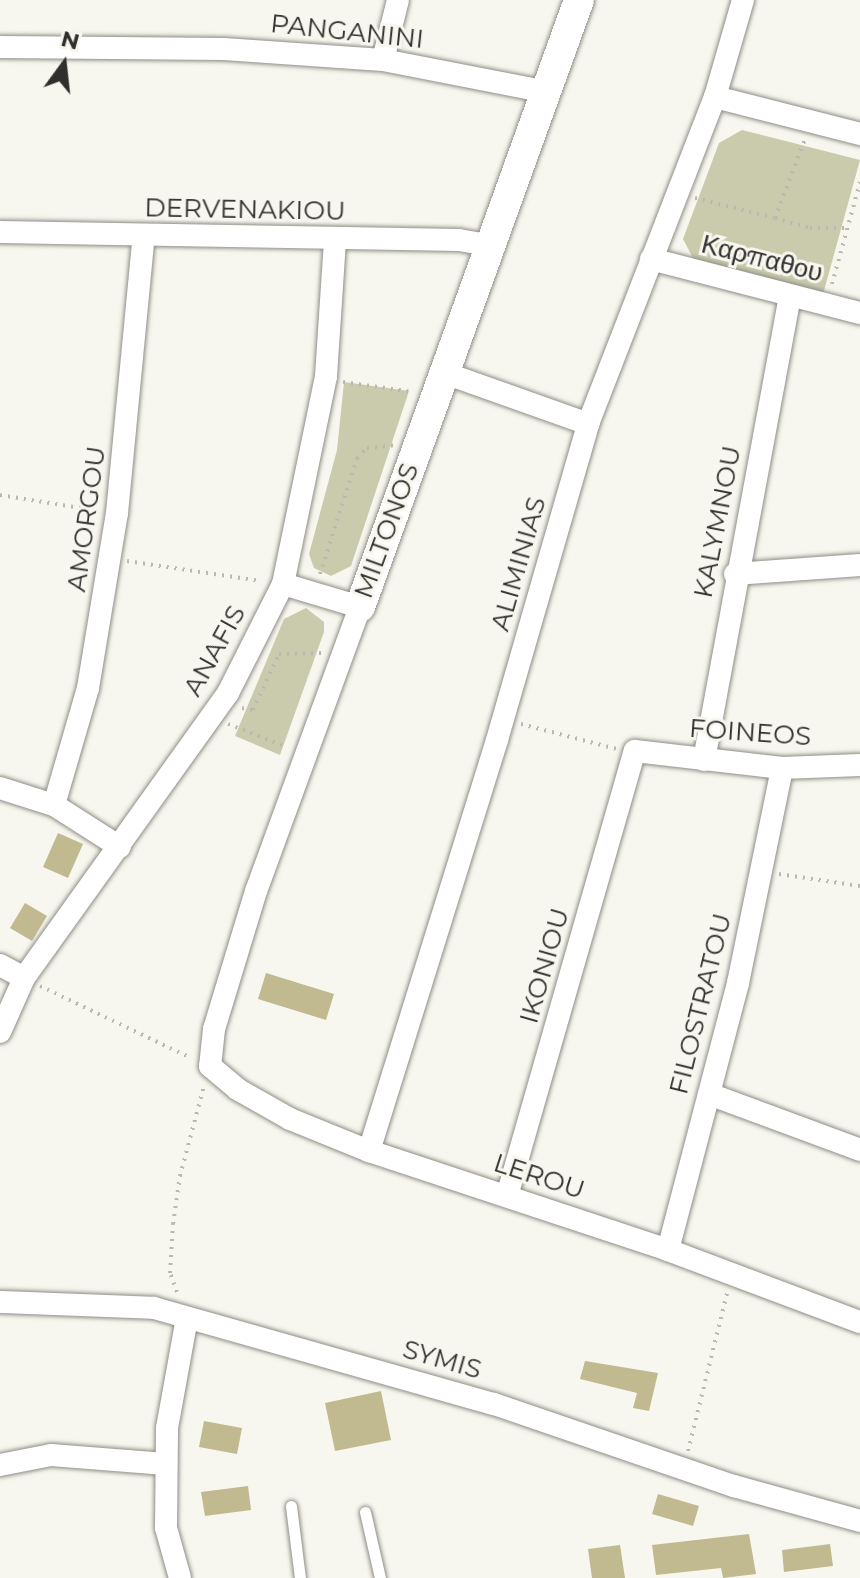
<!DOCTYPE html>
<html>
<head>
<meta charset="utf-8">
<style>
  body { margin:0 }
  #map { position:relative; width:860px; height:1578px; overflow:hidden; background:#f8f7ef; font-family:Montserrat,sans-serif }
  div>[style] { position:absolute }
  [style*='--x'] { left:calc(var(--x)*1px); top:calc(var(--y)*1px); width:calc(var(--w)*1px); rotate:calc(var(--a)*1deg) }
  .green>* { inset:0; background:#c9cbac }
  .building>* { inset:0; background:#c1b990 }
  .path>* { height:4px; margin-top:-2px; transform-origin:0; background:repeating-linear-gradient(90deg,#b9b8b1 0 2px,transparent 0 8px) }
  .roads { filter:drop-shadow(0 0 2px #8e8d86) drop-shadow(0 0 2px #8e8d86) }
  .lane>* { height:11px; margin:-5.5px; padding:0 5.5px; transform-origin:5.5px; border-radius:5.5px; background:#fff }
  .street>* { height:22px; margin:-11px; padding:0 11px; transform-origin:11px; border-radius:11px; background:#fff }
  .secondary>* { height:30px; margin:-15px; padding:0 15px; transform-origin:15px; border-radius:15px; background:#fff }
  span { translate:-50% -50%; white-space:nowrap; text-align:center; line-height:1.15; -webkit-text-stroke:6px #f8f7ef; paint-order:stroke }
  .street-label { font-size:26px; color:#302f2c }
  .north { position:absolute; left:24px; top:24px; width:80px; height:80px; -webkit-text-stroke:6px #f8f7ef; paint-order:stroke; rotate:15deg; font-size:22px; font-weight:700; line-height:32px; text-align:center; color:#302f2c }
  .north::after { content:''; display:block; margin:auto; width:28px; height:36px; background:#302f2c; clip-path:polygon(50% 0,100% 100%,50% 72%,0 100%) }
</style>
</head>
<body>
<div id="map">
  <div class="green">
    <div style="clip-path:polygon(742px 130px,860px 160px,822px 298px,694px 260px,683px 239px,719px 143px)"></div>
    <div style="clip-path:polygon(344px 382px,409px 391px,351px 566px,331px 576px,314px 568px,309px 554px,337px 450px)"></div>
    <div style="clip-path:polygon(306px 608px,324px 622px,324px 632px,280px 755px,235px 736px,284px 619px)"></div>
  </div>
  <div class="building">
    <div style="clip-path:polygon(58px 833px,83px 844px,68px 878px,43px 867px)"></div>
    <div style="clip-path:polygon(25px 903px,47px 916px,32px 941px,10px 928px)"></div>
    <div style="clip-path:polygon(266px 973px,334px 994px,326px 1020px,258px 999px)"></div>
    <div style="clip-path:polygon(585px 1361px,658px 1373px,649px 1411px,633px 1408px,637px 1393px,580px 1379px)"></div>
    <div style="clip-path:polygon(381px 1391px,391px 1440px,335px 1451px,325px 1403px)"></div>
    <div style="clip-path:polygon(204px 1421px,242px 1428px,237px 1454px,199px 1447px)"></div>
    <div style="clip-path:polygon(248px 1486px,251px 1510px,205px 1516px,201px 1492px)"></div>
    <div style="clip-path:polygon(658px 1494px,699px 1506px,693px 1526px,652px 1514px)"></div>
    <div style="clip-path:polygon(749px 1534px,756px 1574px,723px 1578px,721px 1568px,656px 1575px,652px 1545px)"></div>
    <div style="clip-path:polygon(830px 1544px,833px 1566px,784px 1572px,782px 1550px)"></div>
    <div style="clip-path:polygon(620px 1545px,625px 1578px,592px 1578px,588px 1549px)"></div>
  </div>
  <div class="path">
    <div style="--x:695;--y:198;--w:82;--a:14"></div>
    <div style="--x:775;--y:218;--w:85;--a:-69.2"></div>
    <div style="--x:775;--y:218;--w:36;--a:16"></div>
    <div style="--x:810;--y:228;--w:37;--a:0"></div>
    <div style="--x:832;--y:284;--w:106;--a:-74.6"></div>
    <div style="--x:343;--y:382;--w:71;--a:8.1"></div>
    <div style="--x:0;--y:495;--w:100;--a:9.2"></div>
    <div style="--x:127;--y:561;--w:135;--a:8.5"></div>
    <div style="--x:320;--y:574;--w:122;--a:-72.3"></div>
    <div style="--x:357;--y:458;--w:14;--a:-45"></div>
    <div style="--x:367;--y:448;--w:27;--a:-6"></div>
    <div style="--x:242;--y:708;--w:11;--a:10"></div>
    <div style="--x:253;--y:710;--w:62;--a:-65.1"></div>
    <div style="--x:279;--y:654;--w:44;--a:-1.3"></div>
    <div style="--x:228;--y:724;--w:63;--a:21.3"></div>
    <div style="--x:521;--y:724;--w:99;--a:14.6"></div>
    <div style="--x:779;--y:874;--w:82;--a:8.4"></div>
    <div style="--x:40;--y:986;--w:167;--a:25.5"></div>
    <div style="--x:177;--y:1292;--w:20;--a:-110"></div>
    <div style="--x:170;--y:1273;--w:49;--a:-86.5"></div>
    <div style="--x:173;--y:1224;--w:49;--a:-81.7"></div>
    <div style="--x:180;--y:1176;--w:93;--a:-75.1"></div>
    <div style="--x:688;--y:1451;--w:163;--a:-76.1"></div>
  </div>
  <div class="roads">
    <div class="lane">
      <div style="--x:291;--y:1506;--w:73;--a:82.9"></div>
      <div style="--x:365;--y:1512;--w:68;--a:77.2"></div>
    </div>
    <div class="street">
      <div style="--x:0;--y:47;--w:224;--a:0.5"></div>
      <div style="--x:224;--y:49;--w:159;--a:4"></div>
      <div style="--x:383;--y:60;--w:163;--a:11"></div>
      <div style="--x:383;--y:60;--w:62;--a:-76"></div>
      <div style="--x:715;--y:97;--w:150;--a:14.3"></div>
      <div style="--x:0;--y:232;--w:459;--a:1"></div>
      <div style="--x:459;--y:240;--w:29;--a:10"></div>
      <div style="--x:651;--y:259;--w:216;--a:14.5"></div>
      <div style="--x:445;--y:373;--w:152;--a:19.6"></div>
      <div style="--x:735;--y:574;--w:125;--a:-4.1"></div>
      <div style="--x:283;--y:584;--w:80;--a:16.6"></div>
      <div style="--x:360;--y:607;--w:302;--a:110.1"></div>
      <div style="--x:256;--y:891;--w:144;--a:106.9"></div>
      <div style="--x:214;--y:1029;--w:37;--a:96"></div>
      <div style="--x:210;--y:1066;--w:35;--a:40"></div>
      <div style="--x:237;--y:1089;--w:61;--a:29.5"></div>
      <div style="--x:290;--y:1119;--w:85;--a:22.1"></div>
      <div style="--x:369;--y:1151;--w:315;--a:18.3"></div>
      <div style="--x:668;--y:1250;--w:205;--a:20.6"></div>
      <div style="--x:704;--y:760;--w:472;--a:-79.5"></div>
      <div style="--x:0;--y:788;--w:57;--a:17.5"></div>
      <div style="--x:54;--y:805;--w:78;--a:32.5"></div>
      <div style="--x:54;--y:805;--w:122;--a:-73.8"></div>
      <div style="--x:88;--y:688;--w:177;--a:-80.6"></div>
      <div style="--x:117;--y:513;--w:279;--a:-84.5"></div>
      <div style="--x:0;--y:965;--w:27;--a:28"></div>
      <div style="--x:0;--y:1032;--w:59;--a:-66"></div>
      <div style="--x:24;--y:978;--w:350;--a:-54.4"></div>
      <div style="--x:228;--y:693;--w:122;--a:-63.2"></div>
      <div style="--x:283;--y:584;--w:212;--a:-78.3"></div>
      <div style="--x:326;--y:376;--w:136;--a:-86.2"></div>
      <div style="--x:709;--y:1094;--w:161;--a:20.3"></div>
      <div style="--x:369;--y:1151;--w:430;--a:-72.7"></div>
      <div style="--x:497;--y:740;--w:329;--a:-73.9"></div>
      <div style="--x:588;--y:424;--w:351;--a:-68.8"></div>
      <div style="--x:715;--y:97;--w:101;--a:-73.9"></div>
      <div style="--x:507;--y:1196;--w:463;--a:-74"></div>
      <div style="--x:635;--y:751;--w:148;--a:6.6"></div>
      <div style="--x:782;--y:768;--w:78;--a:-2.2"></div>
      <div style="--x:668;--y:1250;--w:276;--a:-75.3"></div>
      <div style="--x:738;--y:983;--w:219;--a:-78.4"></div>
      <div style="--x:0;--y:1302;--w:154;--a:2.2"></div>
      <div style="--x:154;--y:1308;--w:353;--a:15.8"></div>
      <div style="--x:494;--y:1404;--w:254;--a:18.9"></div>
      <div style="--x:734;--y:1486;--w:131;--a:15.5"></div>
      <div style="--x:0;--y:1465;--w:52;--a:-11.1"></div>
      <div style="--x:51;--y:1455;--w:115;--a:4.5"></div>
      <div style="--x:180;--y:1578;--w:52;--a:-105.6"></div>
      <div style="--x:166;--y:1528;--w:100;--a:-89.4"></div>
      <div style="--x:167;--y:1428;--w:112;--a:-79.7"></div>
    </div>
    <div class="secondary">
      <div style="--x:360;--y:607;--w:645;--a:-70.16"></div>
    </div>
  </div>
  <div class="street-label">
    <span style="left:347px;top:32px;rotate:6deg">PANGANINI</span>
    <span style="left:245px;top:210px;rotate:1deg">DERVENAKIOU</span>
    <span style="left:762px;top:259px;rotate:14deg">Καρπαθου</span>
    <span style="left:87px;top:519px;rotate:-82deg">AMORGOU</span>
    <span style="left:718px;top:522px;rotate:-79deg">KALYMNOU</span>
    <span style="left:387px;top:531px;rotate:-70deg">MILTONOS</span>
    <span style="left:519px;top:564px;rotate:-74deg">ALIMINIAS</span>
    <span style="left:215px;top:651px;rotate:-61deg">ANAFIS</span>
    <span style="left:750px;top:733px;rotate:4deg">FOINEOS</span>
    <span style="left:545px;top:966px;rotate:-74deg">IKONIOU</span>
    <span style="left:701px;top:1004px;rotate:-76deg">FILOSTRATOU</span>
    <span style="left:539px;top:1177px;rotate:18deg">LEROU</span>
    <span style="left:442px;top:1360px;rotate:16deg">SYMIS</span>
  </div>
  <div class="north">N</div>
</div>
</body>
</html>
